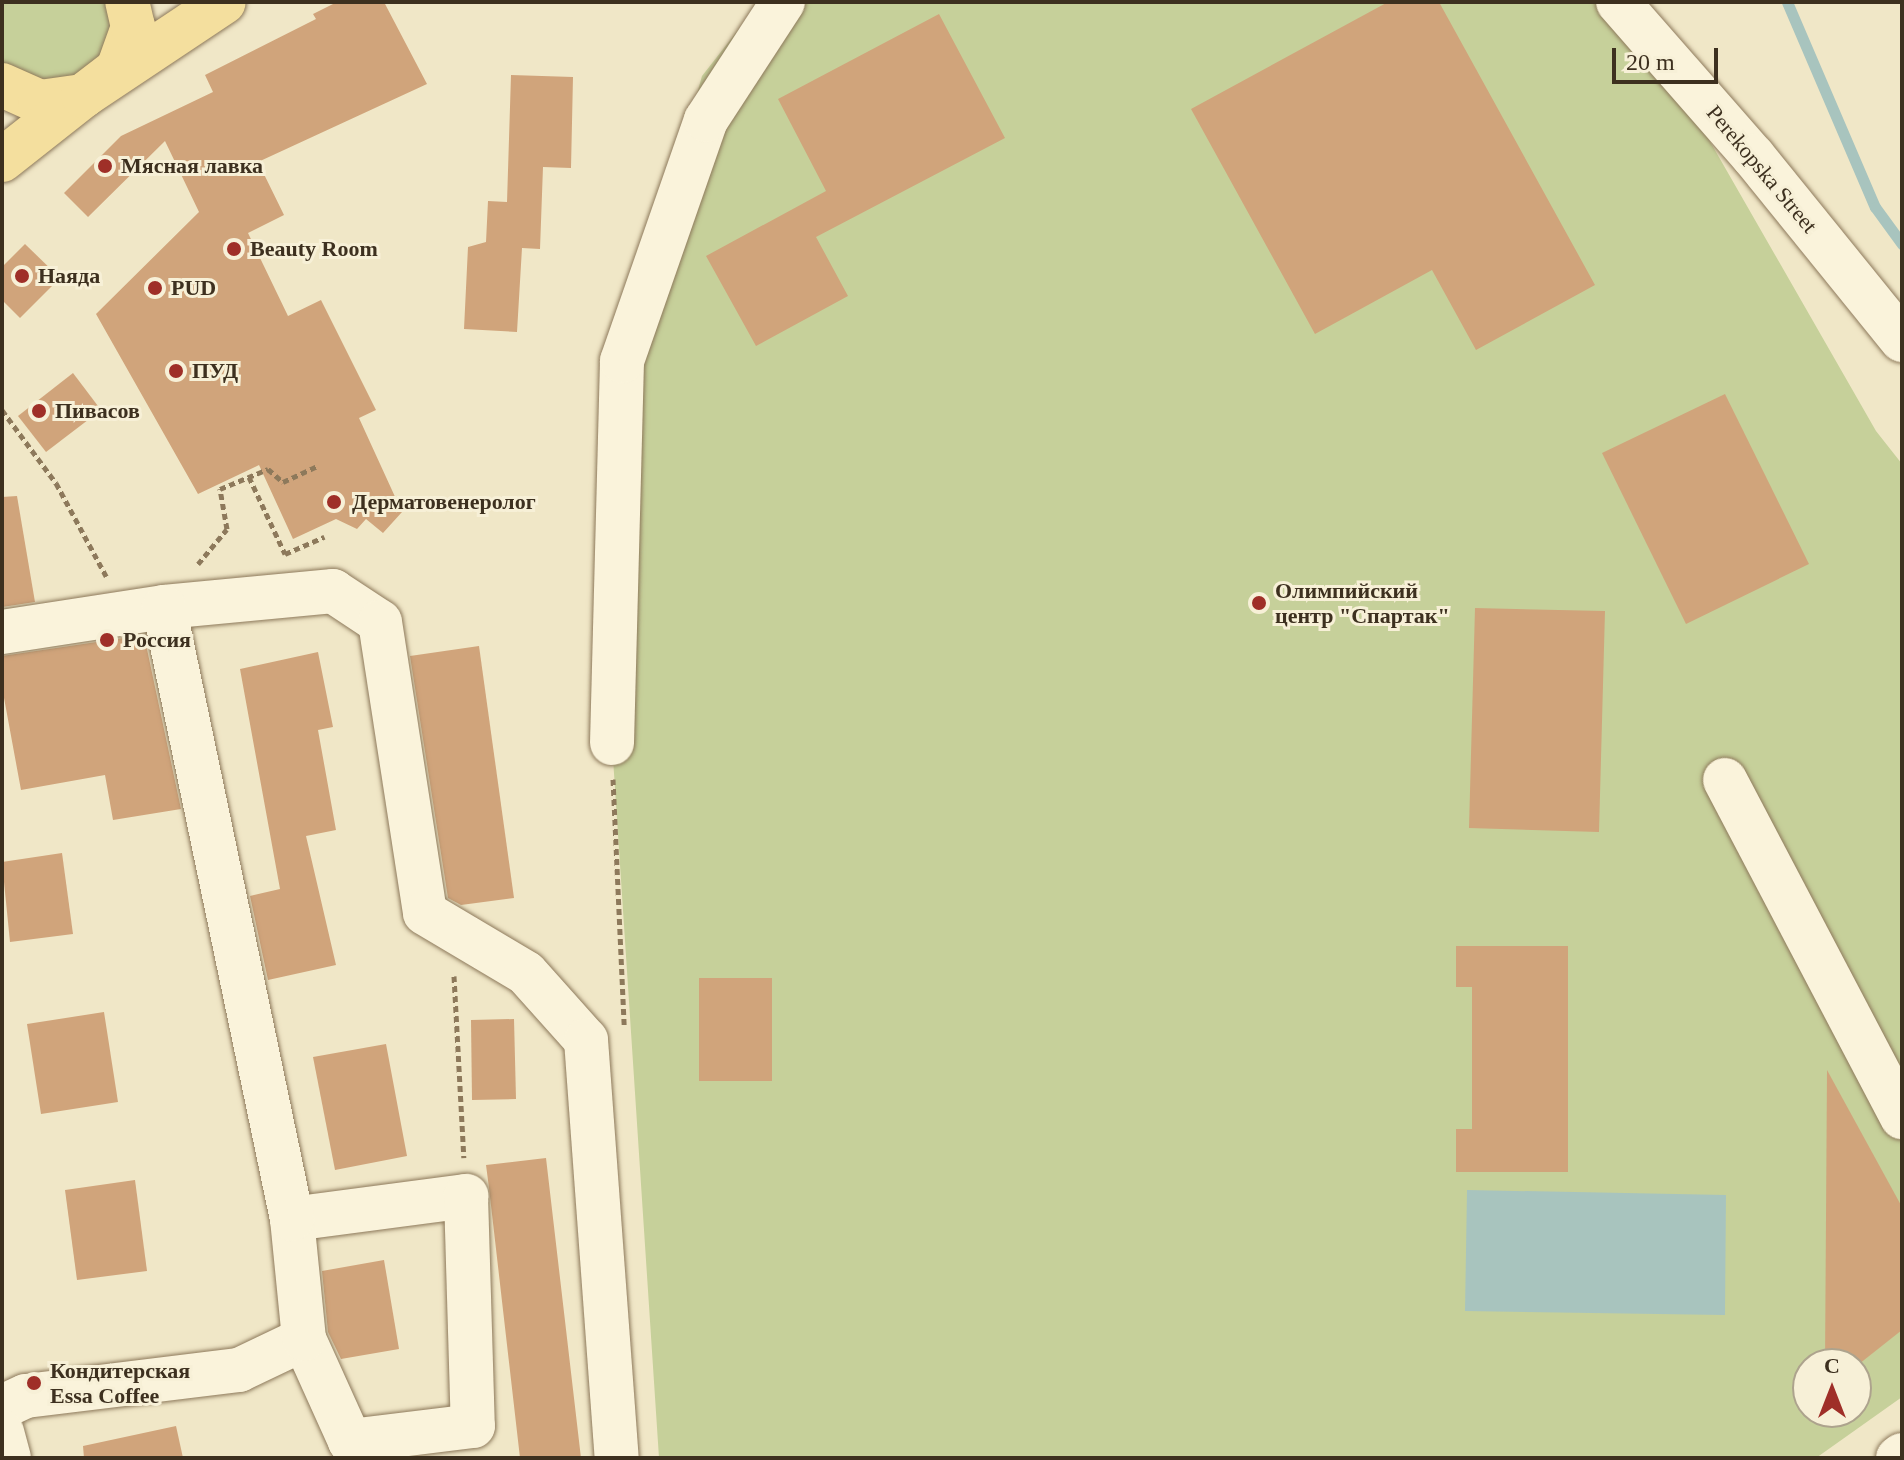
<!DOCTYPE html>
<html>
<head>
<meta charset="utf-8">
<style>
  body { margin:0 }
  #map { position:relative; width:1904px; height:1460px; overflow:hidden; background:#f0e7c7; font-family:Georgia,serif }
  div>[style] { position:absolute }
  [style*='--x'] { left:calc(var(--x)*1px); top:calc(var(--y)*1px); width:calc(var(--w)*1px); rotate:calc(var(--a)*1deg) }
  .green>* { inset:0; background:#c6d09a }
  .water>* { inset:0; background:#a8c4be }
  .stream>* { height:11px; margin:-5.5px; padding:0 5.5px; transform-origin:5.5px; border-radius:5.5px; background:#a8c4be }
  .building>* { inset:0; background:#d0a47b }
  .path>* { height:5px; margin-top:-2.5px; transform-origin:0; background:repeating-linear-gradient(90deg,#8d795b 0 6px,transparent 0 10px) }
  .roads { filter:drop-shadow(0 0 2px #8d795b) drop-shadow(0 0 2px #8d795b) }
  .minor>* { height:44px; margin:-22px; padding:0 22px; transform-origin:22px; border-radius:22px; background:#faf3db }
  .major>* { height:44px; margin:-22px; padding:0 22px; transform-origin:22px; border-radius:22px; background:#f4df9e }
  .dots>* { width:22px; height:22px; translate:-50% -50%; box-sizing:border-box; border:4px solid #f7f0d7; border-radius:50% }
  span { translate:-50% -50%; white-space:nowrap; text-align:center; line-height:1.15; -webkit-text-stroke:6px #f7f0d7; paint-order:stroke }
  .poi-label { font-size:22px; color:#3d301f; font-weight:700 }
  .left { translate:0 -50%; text-align:left }
  .street-label { font-size:22px; color:#3d301f }
  .frame { position:absolute; inset:0; border:4px solid #3d301f; pointer-events:none }
  .north { position:absolute; left:1792px; top:1348px; width:80px; height:80px; box-sizing:border-box; background:#f7f0d7; border:2px solid #ada38d; border-radius:50%; rotate:0deg; font-size:22px; font-weight:700; line-height:32px; text-align:center; color:#3d301f }
  .north::after { content:''; display:block; margin:auto; width:28px; height:36px; background:#9f2f28; clip-path:polygon(50% 0,100% 100%,50% 72%,0 100%) }
  .scale { position:absolute; left:1612px; top:48px; width:106px; height:36px; box-sizing:border-box; border:4px solid #3d301f; border-top:0; padding-left:10px; font-size:24px; line-height:28px; white-space:nowrap; color:#3d301f; -webkit-text-stroke:6px #f7f0d7; paint-order:stroke }
</style>
</head>
<body>
<div id="map">
  <div class="green">
    <div style="clip-path:polygon(2px 2px,121px 2px,116px 54px,58px 93px,2px 71px)"></div>
    <div style="clip-path:polygon(evenodd,760px 2px,1630px 2px,1876px 431px,1902px 464px,1902px 1397px,1816px 1458px,659px 1458px,612px 743px,622px 361px,702px 76px,760px 2px,1808px 1364px,1856px 1364px,1856px 1412px,1808px 1412px,1808px 1364px)"></div>
  </div>
  <div class="water">
    <div style="clip-path:polygon(1467px 1190px,1726px 1195px,1725px 1315px,1465px 1311px)"></div>
  </div>
  <div class="stream">
    <div style="--x:1787;--y:2;--w:223;--a:66.8"></div>
    <div style="--x:1875;--y:207;--w:46;--a:53.9"></div>
  </div>
  <div class="building">
    <div style="clip-path:polygon(337px 2px,384px 2px,427px 84px,258px 162px,284px 215px,248px 233px,288px 316px,321px 300px,376px 410px,359px 418px,402px 512px,383px 533px,366px 519px,357px 529px,336px 519px,293px 539px,259px 465px,198px 494px,96px 314px,199px 212px,165px 141px,88px 217px,64px 193px,121px 136px,213px 92px,205px 75px,316px 19px,313px 14px)"></div>
    <div style="clip-path:polygon(1388px 2px,1439px 2px,1595px 285px,1476px 350px,1432px 270px,1315px 334px,1191px 109px)"></div>
    <div style="clip-path:polygon(939px 14px,1005px 138px,816px 237px,848px 296px,756px 346px,706px 256px,826px 191px,778px 99px)"></div>
    <div style="clip-path:polygon(511px 75px,573px 77px,571px 168px,543px 167px,540px 249px,522px 248px,517px 332px,464px 329px,468px 247px,486px 242px,488px 201px,507px 202px)"></div>
    <div style="clip-path:polygon(25px 244px,60px 278px,20px 318px,2px 300px,2px 267px)"></div>
    <div style="clip-path:polygon(73px 373px,101px 410px,46px 452px,18px 416px)"></div>
    <div style="clip-path:polygon(1725px 394px,1809px 564px,1686px 624px,1602px 453px)"></div>
    <div style="clip-path:polygon(17px 496px,35px 602px,2px 607px,2px 497px)"></div>
    <div style="clip-path:polygon(1475px 608px,1605px 611px,1599px 832px,1469px 828px)"></div>
    <div style="clip-path:polygon(144px 635px,181px 809px,113px 820px,105px 775px,21px 790px,2px 687px,2px 656px)"></div>
    <div style="clip-path:polygon(479px 646px,514px 898px,461px 905px,448px 898px,410px 656px)"></div>
    <div style="clip-path:polygon(318px 652px,333px 727px,318px 730px,336px 830px,306px 836px,336px 965px,268px 980px,250px 896px,280px 889px,240px 669px)"></div>
    <div style="clip-path:polygon(62px 853px,73px 934px,10px 942px,2px 862px)"></div>
    <div style="clip-path:polygon(1456px 946px,1568px 946px,1568px 1172px,1456px 1172px,1456px 1129px,1472px 1129px,1472px 987px,1456px 987px)"></div>
    <div style="clip-path:polygon(699px 978px,772px 978px,772px 1081px,699px 1081px)"></div>
    <div style="clip-path:polygon(104px 1012px,118px 1102px,41px 1114px,27px 1024px)"></div>
    <div style="clip-path:polygon(514px 1019px,516px 1099px,472px 1100px,471px 1020px)"></div>
    <div style="clip-path:polygon(386px 1044px,407px 1156px,335px 1170px,313px 1057px)"></div>
    <div style="clip-path:polygon(1827px 1070px,1902px 1207px,1902px 1330px,1859px 1364px,1825px 1364px)"></div>
    <div style="clip-path:polygon(546px 1158px,581px 1458px,520px 1458px,489px 1188px,486px 1165px)"></div>
    <div style="clip-path:polygon(135px 1180px,147px 1271px,77px 1280px,65px 1190px)"></div>
    <div style="clip-path:polygon(384px 1260px,399px 1349px,341px 1359px,328px 1332px,322px 1271px)"></div>
    <div style="clip-path:polygon(176px 1426px,183px 1458px,84px 1458px,83px 1446px)"></div>
  </div>
  <div class="path">
    <div style="--x:2;--y:410;--w:91;--a:53.5"></div>
    <div style="--x:56;--y:483;--w:106;--a:61.7"></div>
    <div style="--x:249;--y:477;--w:85;--a:64.9"></div>
    <div style="--x:285;--y:554;--w:43;--a:-23.6"></div>
    <div style="--x:198;--y:564;--w:45;--a:-50.4"></div>
    <div style="--x:227;--y:529;--w:41;--a:-99.9"></div>
    <div style="--x:220;--y:489;--w:52;--a:-22.6"></div>
    <div style="--x:268;--y:469;--w:20;--a:41"></div>
    <div style="--x:283;--y:482;--w:38;--a:-25"></div>
    <div style="--x:613;--y:779;--w:246;--a:87.4"></div>
    <div style="--x:454;--y:976;--w:182;--a:86.9"></div>
  </div>
  <div class="roads">
    <div class="minor">
      <div style="--x:1618;--y:2;--w:205;--a:48.8"></div>
      <div style="--x:1753;--y:156;--w:237;--a:51"></div>
      <div style="--x:2;--y:632;--w:164;--a:-8.8"></div>
      <div style="--x:164;--y:607;--w:170;--a:-5.4"></div>
      <div style="--x:333;--y:591;--w:56;--a:33.4"></div>
      <div style="--x:380;--y:622;--w:294;--a:81.2"></div>
      <div style="--x:425;--y:913;--w:117;--a:30.7"></div>
      <div style="--x:526;--y:973;--w:90;--a:48.2"></div>
      <div style="--x:586;--y:1040;--w:419;--a:85.8"></div>
      <div style="--x:612;--y:743;--w:382;--a:-88.5"></div>
      <div style="--x:622;--y:361;--w:255;--a:-70.8"></div>
      <div style="--x:706;--y:120;--w:141;--a:-56.9"></div>
      <div style="--x:1725;--y:780;--w:381;--a:62.3"></div>
      <div style="--x:292;--y:1219;--w:176;--a:-7.5"></div>
      <div style="--x:466;--y:1196;--w:230;--a:88.3"></div>
      <div style="--x:473;--y:1426;--w:124;--a:173"></div>
      <div style="--x:304;--y:1339;--w:112;--a:65.7"></div>
      <div style="--x:350;--y:1441;--w:22;--a:51"></div>
      <div style="--x:2;--y:1407;--w:26;--a:-25"></div>
      <div style="--x:26;--y:1396;--w:215;--a:-7"></div>
      <div style="--x:239;--y:1370;--w:72;--a:-25.5"></div>
      <div style="--x:304;--y:1339;--w:121;--a:-95.7"></div>
      <div style="--x:292;--y:1219;--w:625;--a:-101.81"></div>
      <div style="--x:2;--y:1432;--w:27;--a:75"></div>
      <div style="--x:1898;--y:1458;--w:5;--a:-37"></div>
    </div>
    <div class="major">
      <div style="--x:2;--y:85;--w:42;--a:24.1"></div>
      <div style="--x:40;--y:102;--w:43;--a:-7.9"></div>
      <div style="--x:83;--y:96;--w:44;--a:-37.6"></div>
      <div style="--x:118;--y:69;--w:45;--a:-70.3"></div>
      <div style="--x:133;--y:27;--w:26;--a:-103"></div>
      <div style="--x:2;--y:160;--w:103;--a:-38.3"></div>
      <div style="--x:83;--y:96;--w:169;--a:-33.7"></div>
    </div>
  </div>
  <div class="dots">
    <div style="left:105px;top:166px;background:#9f2f28"></div>
    <div style="left:234px;top:249px;background:#9f2f28"></div>
    <div style="left:22px;top:276px;background:#9f2f28"></div>
    <div style="left:155px;top:288px;background:#9f2f28"></div>
    <div style="left:176px;top:371px;background:#9f2f28"></div>
    <div style="left:39px;top:411px;background:#9f2f28"></div>
    <div style="left:334px;top:502px;background:#9f2f28"></div>
    <div style="left:1259px;top:603px;background:#9f2f28"></div>
    <div style="left:107px;top:640px;background:#9f2f28"></div>
    <div style="left:34px;top:1383px;background:#9f2f28"></div>
  </div>
  <div class="poi-label">
    <span class="left" style="left:121px;top:166px">Мясная лавка</span>
    <span class="left" style="left:250px;top:249px">Beauty Room</span>
    <span class="left" style="left:38px;top:276px">Наяда</span>
    <span class="left" style="left:171px;top:288px">PUD</span>
    <span class="left" style="left:192px;top:371px">ПУД</span>
    <span class="left" style="left:55px;top:411px">Пивасов</span>
    <span class="left" style="left:352px;top:502px">Дерматовенеролог</span>
    <span class="left" style="left:1275px;top:603px">Олимпийский<br>центр "Спартак"</span>
    <span class="left" style="left:123px;top:640px">Россия</span>
    <span class="left" style="left:50px;top:1383px">Кондитерская<br>Essa Coffee</span>
  </div>
  <div class="street-label">
    <span style="left:1762px;top:169px;rotate:50deg">Perekopska Street</span>
  </div>
  <div class="frame"></div>
  <div class="north">С</div>
  <div class="scale">20 m</div>
</div>
</body>
</html>
